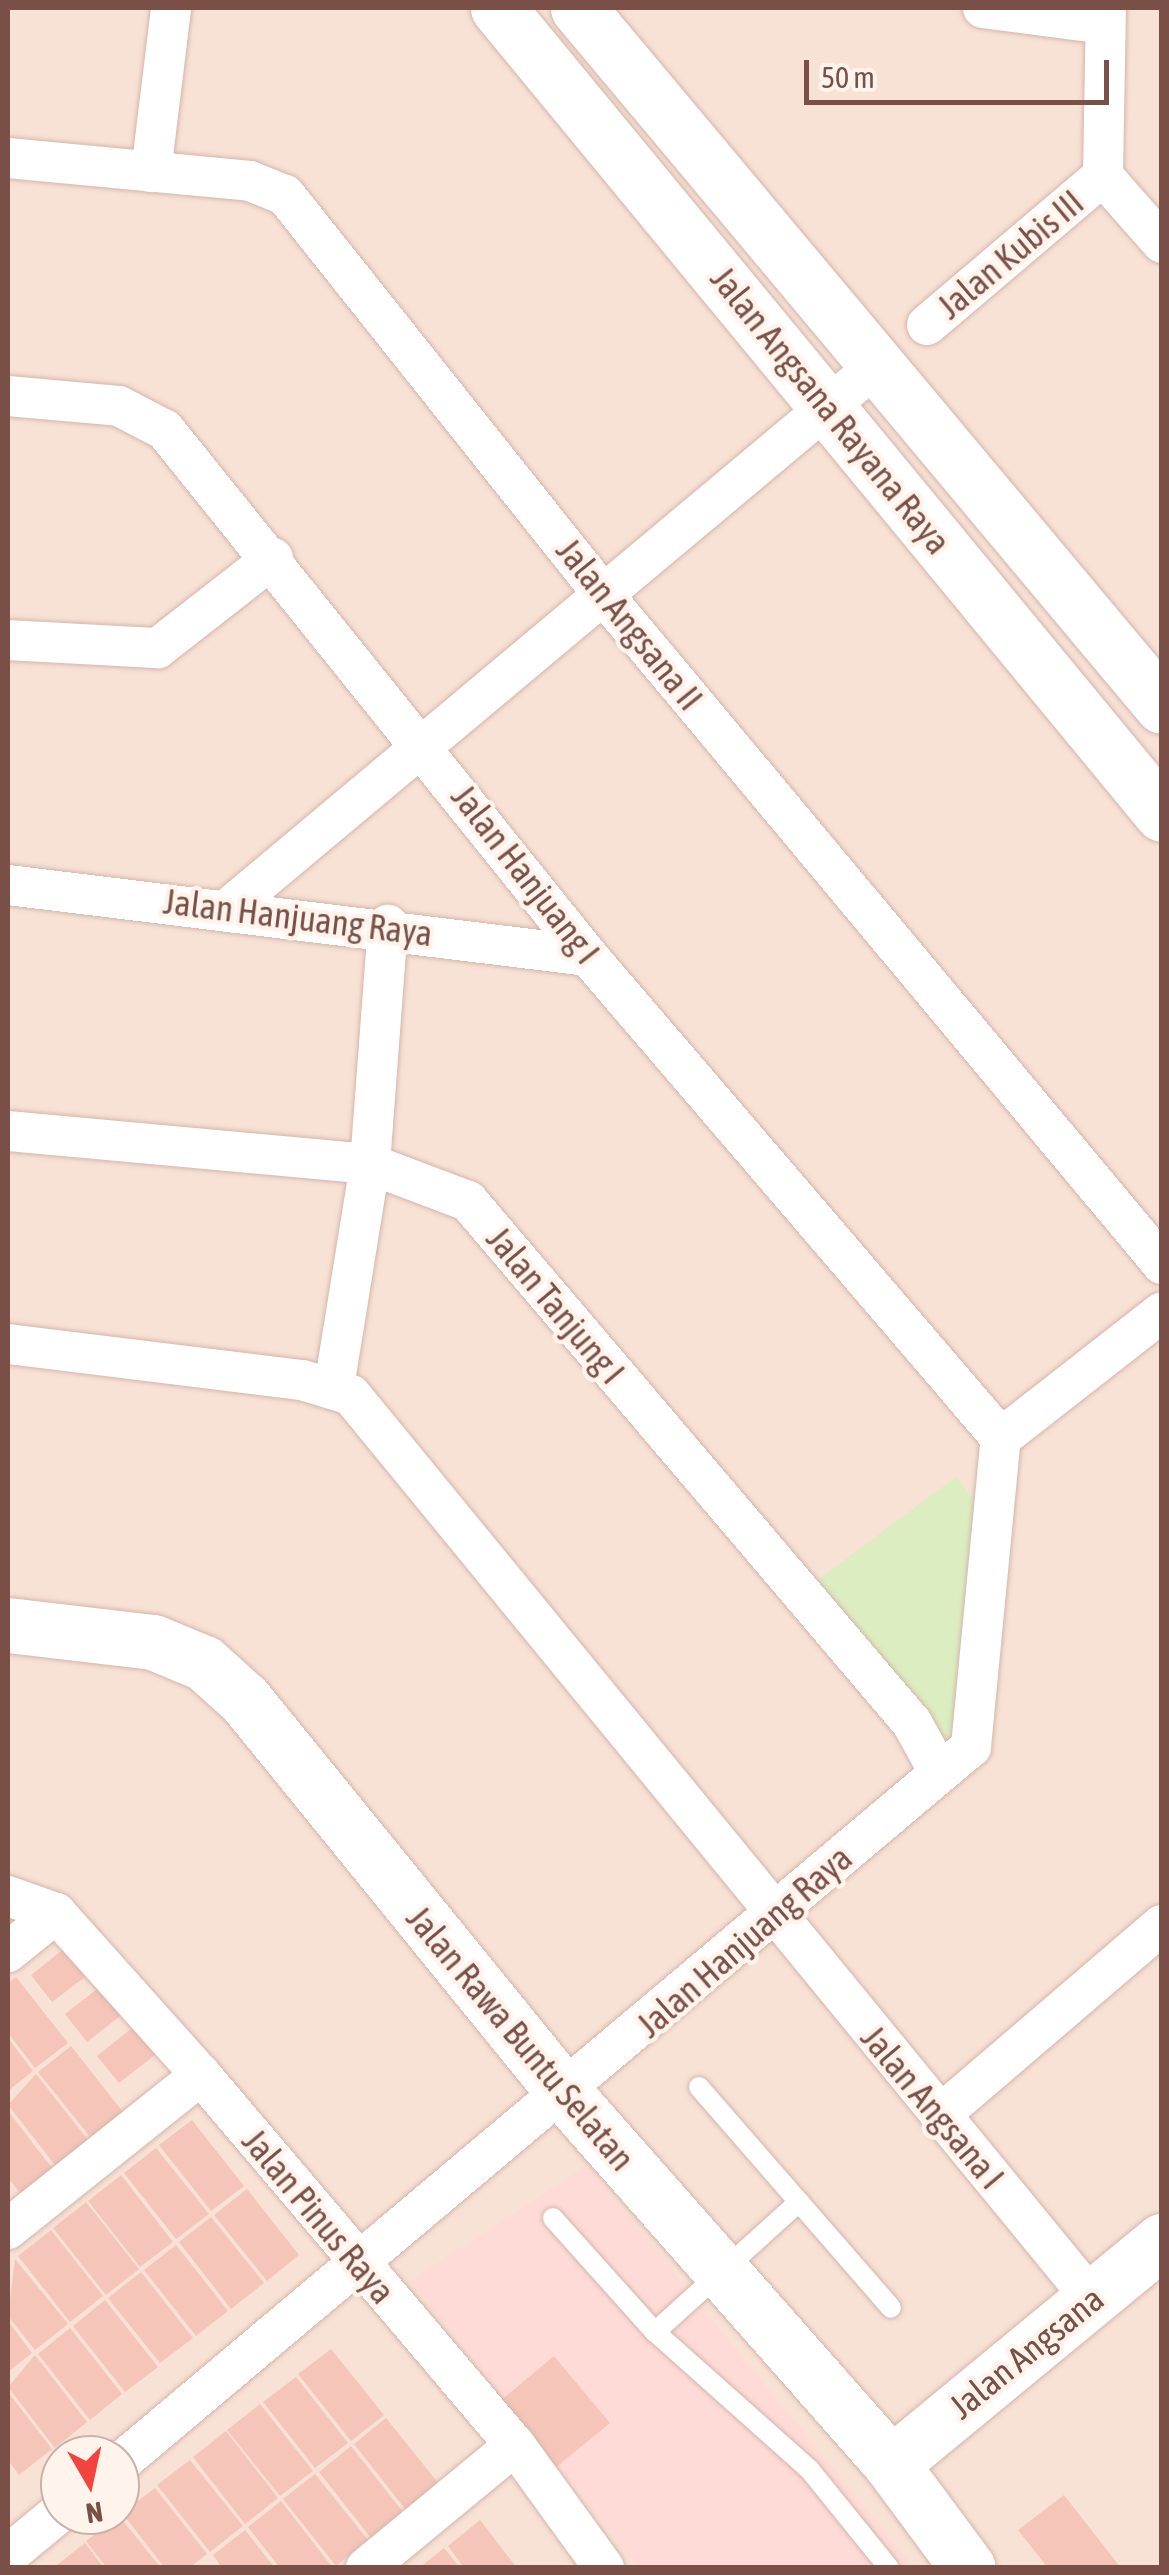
<!DOCTYPE html>
<html>
<head>
<meta charset="utf-8">
<style>
  body { margin:0 }
  #map { position:relative; width:1169px; height:2575px; overflow:hidden; background:#feefe4; font-family:"Asap Condensed",sans-serif }
  div>[style] { position:absolute }
  [style*='--x'] { left:calc(var(--x)*1px); top:calc(var(--y)*1px); width:calc(var(--w)*1px); rotate:calc(var(--a)*1deg) }
  .residential>* { inset:0; background:#f8e1d5 }
  .commercial>* { inset:0; background:#ffdbd7 }
  .green>* { inset:0; background:#dcedc1 }
  .building>* { inset:0; background:#f6c5b9 }
  .roads { filter:drop-shadow(0 0 2px #d3b6ab) drop-shadow(0 0 2px #d3b6ab) }
  .lane>* { height:20px; margin:-10px; padding:0 10px; transform-origin:10px; border-radius:10px; background:#fff }
  .street>* { height:40px; margin:-20px; padding:0 20px; transform-origin:20px; border-radius:20px; background:#fff }
  .secondary>* { height:55px; margin:-27.5px; padding:0 27.5px; transform-origin:27.5px; border-radius:27.5px; background:#fff }
  span { translate:-50% -50%; white-space:nowrap; text-align:center; line-height:1.15; -webkit-text-stroke:9px #fff4ec; paint-order:stroke }
  .street-label { font-size:35px; color:#794f47 }
  .frame { position:absolute; inset:0; border:10px solid #794f47; pointer-events:none }
  .north { position:absolute; left:40px; top:2435px; width:100px; height:100px; box-sizing:border-box; background:#fff4ec; border:2px solid #c9b2aa; border-radius:50%; rotate:171deg; font-size:28px; font-weight:700; line-height:40px; text-align:center; color:#794f47 }
  .north::after { content:''; display:block; margin:auto; width:35px; height:45px; background:#f2433f; clip-path:polygon(50% 0,100% 100%,50% 72%,0 100%) }
  .scale { position:absolute; left:804px; top:60px; width:305px; height:45px; box-sizing:border-box; border:5px solid #794f47; border-top:0; padding-left:12px; font-size:30px; line-height:35px; white-space:nowrap; color:#794f47; -webkit-text-stroke:8px #fff4ec; paint-order:stroke }
</style>
</head>
<body>
<div id="map">
  <div class="residential">
    <div style="clip-path:polygon(evenodd,8px 8px,1161px 8px,1161px 2567px,8px 2568px,8px 8px,60px 2455px,120px 2455px,120px 2515px,60px 2515px,60px 2455px)"></div>
  </div>
  <div class="commercial">
    <div style="clip-path:polygon(587px 2165px,913px 2567px,638px 2567px,410px 2281px)"></div>
  </div>
  <div class="green">
    <div style="clip-path:polygon(956px 1477px,979px 1506px,962px 1726px,939px 1743px,811px 1585px)"></div>
  </div>
  <div class="building">
    <div style="clip-path:polygon(76px 1939px,98px 1967px,52px 2002px,31px 1975px)"></div>
    <div style="clip-path:polygon(16px 1977px,68px 2043px,35px 2068px,8px 2033px,8px 1983px)"></div>
    <div style="clip-path:polygon(110px 1979px,132px 2007px,87px 2042px,65px 2014px)"></div>
    <div style="clip-path:polygon(142px 2020px,164px 2048px,119px 2083px,97px 2056px)"></div>
    <div style="clip-path:polygon(8px 2038px,33px 2071px,8px 2091px)"></div>
    <div style="clip-path:polygon(71px 2046px,123px 2112px,91px 2138px,38px 2072px)"></div>
    <div style="clip-path:polygon(36px 2074px,88px 2140px,55px 2165px,8px 2105px)"></div>
    <div style="clip-path:polygon(8px 2111px,52px 2168px,20px 2193px,8px 2178px)"></div>
    <div style="clip-path:polygon(192px 2120px,244px 2186px,211px 2211px,159px 2145px)"></div>
    <div style="clip-path:polygon(156px 2148px,209px 2214px,176px 2239px,124px 2173px)"></div>
    <div style="clip-path:polygon(121px 2175px,173px 2242px,140px 2267px,88px 2201px)"></div>
    <div style="clip-path:polygon(247px 2189px,299px 2255px,267px 2281px,214px 2215px)"></div>
    <div style="clip-path:polygon(86px 2202px,139px 2269px,106px 2295px,53px 2228px)"></div>
    <div style="clip-path:polygon(211px 2217px,264px 2283px,231px 2309px,179px 2242px)"></div>
    <div style="clip-path:polygon(51px 2230px,103px 2296px,70px 2322px,18px 2256px)"></div>
    <div style="clip-path:polygon(176px 2245px,228px 2311px,196px 2336px,144px 2270px)"></div>
    <div style="clip-path:polygon(15px 2259px,68px 2324px,35px 2350px,8px 2316px)"></div>
    <div style="clip-path:polygon(141px 2272px,193px 2338px,160px 2363px,108px 2298px)"></div>
    <div style="clip-path:polygon(105px 2300px,158px 2367px,125px 2392px,73px 2326px)"></div>
    <div style="clip-path:polygon(8px 2321px,32px 2353px,8px 2372px)"></div>
    <div style="clip-path:polygon(70px 2328px,122px 2394px,90px 2420px,38px 2354px)"></div>
    <div style="clip-path:polygon(331px 2349px,384px 2415px,351px 2441px,298px 2374px)"></div>
    <div style="clip-path:polygon(35px 2355px,87px 2422px,55px 2448px,8px 2387px)"></div>
    <div style="clip-path:polygon(554px 2356px,610px 2423px,554px 2469px,499px 2402px)"></div>
    <div style="clip-path:polygon(296px 2377px,348px 2443px,315px 2468px,263px 2402px)"></div>
    <div style="clip-path:polygon(8px 2392px,52px 2449px,19px 2475px,8px 2460px)"></div>
    <div style="clip-path:polygon(260px 2404px,313px 2471px,280px 2496px,227px 2430px)"></div>
    <div style="clip-path:polygon(386px 2418px,439px 2484px,406px 2510px,354px 2444px)"></div>
    <div style="clip-path:polygon(226px 2431px,278px 2498px,245px 2524px,193px 2457px)"></div>
    <div style="clip-path:polygon(351px 2446px,403px 2512px,371px 2538px,319px 2472px)"></div>
    <div style="clip-path:polygon(190px 2460px,243px 2526px,210px 2552px,157px 2485px)"></div>
    <div style="clip-path:polygon(315px 2474px,368px 2540px,336px 2566px,283px 2499px)"></div>
    <div style="clip-path:polygon(155px 2488px,207px 2554px,189px 2568px,165px 2568px,122px 2513px)"></div>
    <div style="clip-path:polygon(1064px 2495px,1121px 2568px,1048px 2568px,1018px 2530px)"></div>
    <div style="clip-path:polygon(281px 2501px,333px 2568px,280px 2568px,248px 2527px)"></div>
    <div style="clip-path:polygon(119px 2516px,161px 2568px,107px 2568px,86px 2541px)"></div>
    <div style="clip-path:polygon(480px 2520px,517px 2568px,464px 2568px,448px 2546px)"></div>
    <div style="clip-path:polygon(245px 2530px,275px 2568px,222px 2568px,213px 2555px)"></div>
    <div style="clip-path:polygon(85px 2543px,104px 2568px,53px 2568px)"></div>
    <div style="clip-path:polygon(444px 2548px,460px 2568px,419px 2568px)"></div>
  </div>
  <div class="roads">
    <div class="lane">
      <div style="--x:699;--y:2087;--w:152;--a:49"></div>
      <div style="--x:553;--y:2218;--w:153;--a:48.2"></div>
      <div style="--x:889;--y:2568;--w:126;--a:-128.9"></div>
      <div style="--x:810;--y:2470;--w:208;--a:-138.3"></div>
      <div style="--x:655;--y:2332;--w:194;--a:-42.1"></div>
      <div style="--x:799;--y:2202;--w:140;--a:49"></div>
    </div>
    <div class="street">
      <div style="--x:983;--y:8;--w:122;--a:7.5"></div>
      <div style="--x:8;--y:158;--w:243;--a:5.4"></div>
      <div style="--x:250;--y:181;--w:38;--a:22"></div>
      <div style="--x:285;--y:195;--w:509;--a:51.46"></div>
      <div style="--x:602;--y:593;--w:874;--a:50.15"></div>
      <div style="--x:151;--y:172;--w:165;--a:-83"></div>
      <div style="--x:1103;--y:176;--w:89;--a:48.6"></div>
      <div style="--x:927;--y:325;--w:231;--a:-40.3"></div>
      <div style="--x:1103;--y:176;--w:168;--a:-89"></div>
      <div style="--x:8;--y:396;--w:111;--a:5.1"></div>
      <div style="--x:119;--y:406;--w:52;--a:27.6"></div>
      <div style="--x:165;--y:430;--w:675;--a:51.19"></div>
      <div style="--x:588;--y:956;--w:635;--a:49.41"></div>
      <div style="--x:8;--y:640;--w:150;--a:3.1"></div>
      <div style="--x:158;--y:648;--w:146;--a:-38"></div>
      <div style="--x:8;--y:885;--w:584;--a:6.98"></div>
      <div style="--x:230;--y:907;--w:848;--a:-39.93"></div>
      <div style="--x:8;--y:1131;--w:364;--a:5.2"></div>
      <div style="--x:370;--y:1164;--w:105;--a:20.7"></div>
      <div style="--x:468;--y:1201;--w:685;--a:49.62"></div>
      <div style="--x:912;--y:1723;--w:56;--a:61.1"></div>
      <div style="--x:8;--y:1344;--w:296;--a:7"></div>
      <div style="--x:302;--y:1380;--w:51;--a:17"></div>
      <div style="--x:351;--y:1395;--w:1169;--a:50.66"></div>
      <div style="--x:334;--y:1387;--w:226;--a:-80.8"></div>
      <div style="--x:370;--y:1164;--w:240;--a:-85.7"></div>
      <div style="--x:8;--y:1896;--w:51;--a:19.5"></div>
      <div style="--x:56;--y:1913;--w:217;--a:48.2"></div>
      <div style="--x:201;--y:2075;--w:485;--a:49.7"></div>
      <div style="--x:515;--y:2445;--w:152;--a:54.1"></div>
      <div style="--x:8;--y:1952;--w:62;--a:-39.1"></div>
      <div style="--x:940;--y:2115;--w:292;--a:-40.6"></div>
      <div style="--x:8;--y:2229;--w:247;--a:-38.6"></div>
      <div style="--x:120;--y:2463;--w:1112;--a:-40.08"></div>
      <div style="--x:971;--y:1747;--w:310;--a:-84.5"></div>
      <div style="--x:1001;--y:1438;--w:204;--a:-38"></div>
      <div style="--x:8;--y:2555;--w:67;--a:-39.6"></div>
      <div style="--x:366;--y:2568;--w:193;--a:-39.5"></div>
    </div>
    <div class="secondary">
      <div style="--x:498;--y:8;--w:1044;--a:50.52"></div>
      <div style="--x:578;--y:8;--w:910;--a:50.08"></div>
      <div style="--x:8;--y:1625;--w:146;--a:6.7"></div>
      <div style="--x:153;--y:1642;--w:55;--a:22.4"></div>
      <div style="--x:204;--y:1663;--w:55;--a:42.1"></div>
      <div style="--x:245;--y:1700;--w:509;--a:50.9"></div>
      <div style="--x:566;--y:2095;--w:492;--a:48.6"></div>
      <div style="--x:891;--y:2464;--w:129;--a:53.5"></div>
      <div style="--x:891;--y:2464;--w:351;--a:-39.5"></div>
    </div>
  </div>
  <div class="street-label">
    <span style="left:1010px;top:254px;rotate:-40deg">Jalan Kubis III</span>
    <span style="left:831px;top:410px;rotate:51deg">Jalan Angsana Rayana Raya</span>
    <span style="left:630px;top:624px;rotate:51deg">Jalan Angsana II</span>
    <span style="left:526px;top:874px;rotate:52deg">Jalan Hanjuang I</span>
    <span style="left:298px;top:917px;rotate:7deg">Jalan Hanjuang Raya</span>
    <span style="left:556px;top:1305px;rotate:50deg">Jalan Tanjung I</span>
    <span style="left:744px;top:1941px;rotate:-41deg">Jalan Hanjuang Raya</span>
    <span style="left:521px;top:2038px;rotate:50deg">Jalan Rawa Buntu Selatan</span>
    <span style="left:933px;top:2107px;rotate:50deg">Jalan Angsana I</span>
    <span style="left:319px;top:2216px;rotate:50deg">Jalan Pinus Raya</span>
    <span style="left:1026px;top:2352px;rotate:-39deg">Jalan Angsana</span>
  </div>
  <div class="frame"></div>
  <div class="north">N</div>
  <div class="scale">50 m</div>
</div>
</body>
</html>
